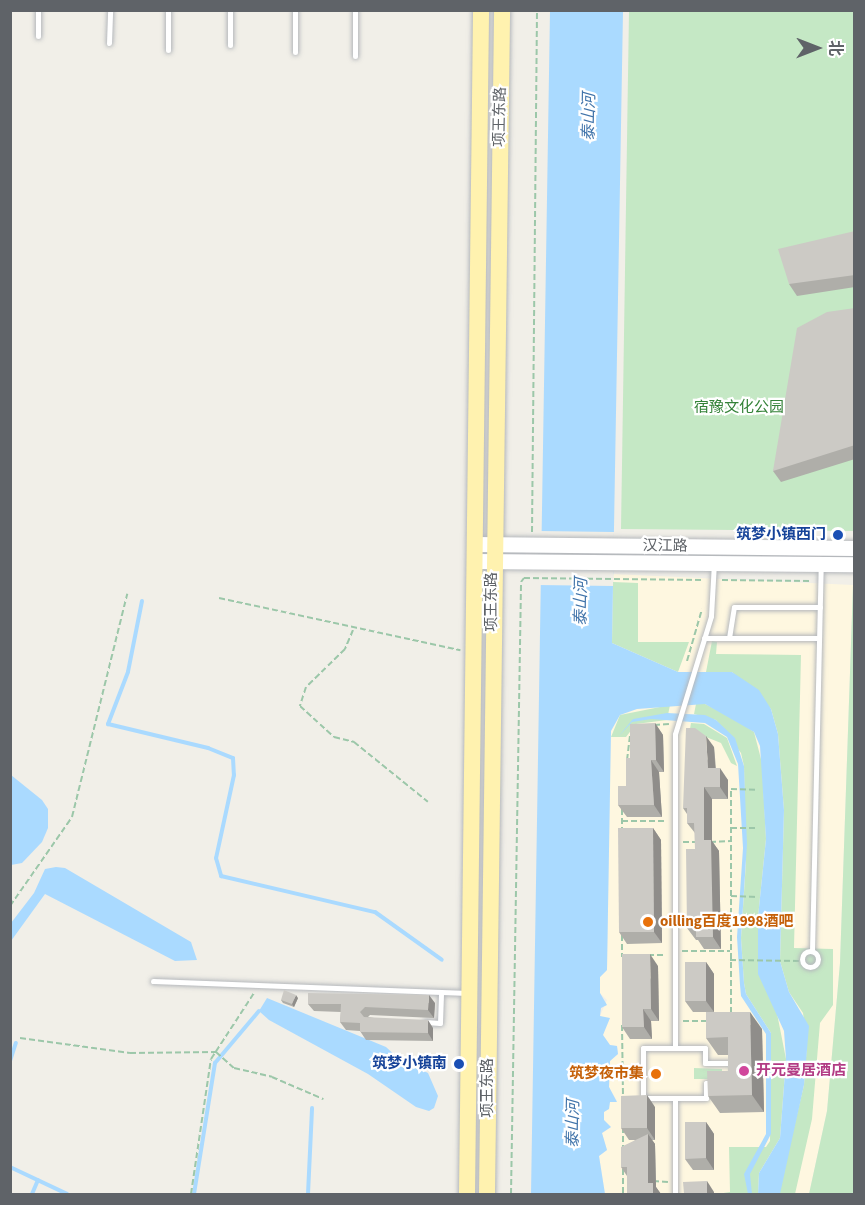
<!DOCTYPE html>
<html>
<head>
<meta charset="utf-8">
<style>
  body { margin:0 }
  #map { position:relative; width:865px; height:1205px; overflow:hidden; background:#f1efe8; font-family:"Source Sans 3","Noto Sans SC",sans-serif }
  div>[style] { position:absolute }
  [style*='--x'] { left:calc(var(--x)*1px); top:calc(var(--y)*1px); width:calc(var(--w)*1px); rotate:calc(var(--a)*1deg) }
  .commercial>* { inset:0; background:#fef7e0 }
  .green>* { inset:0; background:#c5e8c5 }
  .water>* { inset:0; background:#aadaff }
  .pier>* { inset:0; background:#f1efe8 }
  .stream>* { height:4px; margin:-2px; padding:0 2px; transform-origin:2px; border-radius:2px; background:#aadaff }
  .path>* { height:2px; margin-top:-1px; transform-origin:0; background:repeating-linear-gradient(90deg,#9cc7a9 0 6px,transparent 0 9px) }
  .roads { filter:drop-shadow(0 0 2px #b5b8bc) drop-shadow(0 0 2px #b5b8bc) }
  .lane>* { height:5px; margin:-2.5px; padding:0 2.5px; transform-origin:2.5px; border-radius:2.5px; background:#fff }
  .lane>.ring { margin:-2.5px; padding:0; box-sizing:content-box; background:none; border:5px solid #fff; border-radius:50% }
  .secondary>* { height:15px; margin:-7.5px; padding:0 7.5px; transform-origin:7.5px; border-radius:7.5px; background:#fff }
  .primary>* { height:16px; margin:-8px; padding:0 8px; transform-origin:8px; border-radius:8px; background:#fff2af }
  .wall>* { inset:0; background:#afaea9 }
  .shaded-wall>* { inset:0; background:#8f8d8a }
  .building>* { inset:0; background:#cccac5 }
  .dots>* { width:16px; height:16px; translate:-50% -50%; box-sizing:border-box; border:3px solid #fff; border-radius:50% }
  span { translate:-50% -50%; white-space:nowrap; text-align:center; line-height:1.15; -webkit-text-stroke:4.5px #fff; paint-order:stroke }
  .street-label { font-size:15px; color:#5f6368 }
  .park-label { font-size:15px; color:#348238 }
  .transit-label { font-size:15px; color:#164399; font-weight:700 }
  .right { translate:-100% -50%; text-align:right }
  .food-label { font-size:15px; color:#c56008; font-weight:700 }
  .left { translate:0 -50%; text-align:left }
  .hotel-label { font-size:15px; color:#b23c85; font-weight:700 }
  .water-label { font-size:16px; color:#4174aa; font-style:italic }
  .frame { position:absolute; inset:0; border:12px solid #5f6368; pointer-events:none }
  .north { position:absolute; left:787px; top:18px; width:60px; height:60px; -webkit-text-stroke:4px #fff; paint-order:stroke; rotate:90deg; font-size:16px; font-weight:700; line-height:24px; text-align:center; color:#5f6368 }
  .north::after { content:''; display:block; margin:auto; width:21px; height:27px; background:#5f6368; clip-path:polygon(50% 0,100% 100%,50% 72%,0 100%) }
</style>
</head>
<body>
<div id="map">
  <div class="commercial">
    <div style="clip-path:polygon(613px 574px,853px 585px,840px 963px,827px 1111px,809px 1194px,605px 1194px,599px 1156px,607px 1150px,602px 1133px,611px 1127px,604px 1120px,604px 1112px,610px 1102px,617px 1101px,609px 1087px,610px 1061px,618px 1054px,617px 1046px,610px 1045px,603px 1035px,607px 1019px,600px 1016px,607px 1000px,600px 993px,600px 977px,607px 970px)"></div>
  </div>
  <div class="green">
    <div style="clip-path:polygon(629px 11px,854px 11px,854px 531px,621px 529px)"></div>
    <div style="clip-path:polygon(613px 582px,638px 583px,638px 642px,689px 642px,678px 672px,612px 643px)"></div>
    <div style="clip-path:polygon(853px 585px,854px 1194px,809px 1194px,827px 1111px,840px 963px)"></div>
    <div style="clip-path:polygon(712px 641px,717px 642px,716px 654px,801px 655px,794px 948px,833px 949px,833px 1005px,820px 1023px,812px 1119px,795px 1194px,780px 1194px,780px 1186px,804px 1085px,807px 1044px,803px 1013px,789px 992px,780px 961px,784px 810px,778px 734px,771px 709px,732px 672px,706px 672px)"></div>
    <div style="clip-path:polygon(696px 704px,705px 704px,732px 717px,754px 732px,762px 763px,766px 839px,758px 917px,786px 1059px,780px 1138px,759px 1173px,758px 1194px,717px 1194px,730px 1192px,729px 1147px,766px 1147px,770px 1141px,771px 1033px,746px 994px,744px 983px,741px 938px,746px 862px,744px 766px,741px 753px,716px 720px,694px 714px)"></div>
    <div style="clip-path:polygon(670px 705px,667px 720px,636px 724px,626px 737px,611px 737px,620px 715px)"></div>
    <div style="clip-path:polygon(691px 723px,704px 724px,727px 738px,737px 766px,731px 763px,721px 743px,706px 737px,688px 741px)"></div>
    <div style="clip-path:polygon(694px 1068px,722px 1069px,722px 1079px,694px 1079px)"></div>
  </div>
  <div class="water">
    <div style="clip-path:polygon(550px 11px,623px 11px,612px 643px,678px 672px,732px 672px,759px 690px,771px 709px,778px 734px,784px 810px,780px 961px,789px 992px,809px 1026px,804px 1085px,780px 1194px,758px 1194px,759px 1173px,780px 1138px,786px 1059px,784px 1031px,758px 974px,758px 917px,766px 839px,760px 746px,754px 732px,705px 704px,637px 709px,620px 715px,611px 731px,607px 970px,600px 977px,600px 993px,607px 1005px,601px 1008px,600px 1016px,610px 1018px,603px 1035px,610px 1045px,617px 1046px,618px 1054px,610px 1061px,609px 1087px,617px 1102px,610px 1102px,609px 1109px,604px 1112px,604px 1120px,611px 1127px,602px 1133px,607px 1150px,599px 1156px,605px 1194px,531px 1194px)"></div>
    <div style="clip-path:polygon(667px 713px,705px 715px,716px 720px,735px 738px,744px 766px,747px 844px,741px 938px,744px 983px,746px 994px,771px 1033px,771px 1134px,750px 1174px,752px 1194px,748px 1194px,744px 1174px,766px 1134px,766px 1034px,741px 996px,740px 985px,737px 937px,743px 848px,738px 764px,727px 737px,705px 723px,651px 719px,632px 722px,618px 737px,633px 719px)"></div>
    <div style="clip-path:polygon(11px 775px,42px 800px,48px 809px,48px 828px,42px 842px,22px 863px,11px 865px)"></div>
    <div style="clip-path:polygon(56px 867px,65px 868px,191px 942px,197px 960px,175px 961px,45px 894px,11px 941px,11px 923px,34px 893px,45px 869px)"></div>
    <div style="clip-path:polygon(267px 998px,386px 1047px,398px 1058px,428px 1073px,438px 1096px,434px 1108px,429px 1111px,416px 1107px,368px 1074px,269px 1020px,259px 1011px)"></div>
  </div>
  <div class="pier">
    <div style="clip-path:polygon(539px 531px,614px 532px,613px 586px,538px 585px)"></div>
  </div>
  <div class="stream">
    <div style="--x:142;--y:601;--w:72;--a:101.2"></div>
    <div style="--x:128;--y:672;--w:56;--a:111"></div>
    <div style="--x:108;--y:724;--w:103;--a:13.5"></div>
    <div style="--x:208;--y:748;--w:27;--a:22"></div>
    <div style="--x:233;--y:758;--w:17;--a:87"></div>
    <div style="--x:234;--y:775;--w:85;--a:102.2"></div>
    <div style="--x:216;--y:858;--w:19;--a:74"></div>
    <div style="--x:221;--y:876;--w:158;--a:13.2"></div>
    <div style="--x:375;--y:912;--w:82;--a:35.6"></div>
    <div style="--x:10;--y:1061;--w:19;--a:-72"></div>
    <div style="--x:10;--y:1167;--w:63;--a:25.3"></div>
    <div style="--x:32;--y:1194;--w:15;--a:-67"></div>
    <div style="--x:194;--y:1194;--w:133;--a:-80.9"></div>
    <div style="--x:215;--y:1063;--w:68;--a:-49.8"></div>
    <div style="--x:308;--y:1194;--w:86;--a:-87.3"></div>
  </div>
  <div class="path">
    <div style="--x:532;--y:532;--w:522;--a:-89.45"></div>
    <div style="--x:722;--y:580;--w:90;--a:0.6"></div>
    <div style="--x:219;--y:598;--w:247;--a:12.2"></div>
    <div style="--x:353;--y:630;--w:21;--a:113"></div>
    <div style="--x:345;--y:649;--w:54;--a:135.7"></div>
    <div style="--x:306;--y:687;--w:20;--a:108"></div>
    <div style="--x:300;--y:706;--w:46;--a:42.4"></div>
    <div style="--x:334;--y:737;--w:21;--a:14"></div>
    <div style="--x:354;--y:742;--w:95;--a:39"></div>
    <div style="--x:687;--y:661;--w:54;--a:-73.9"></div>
    <div style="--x:654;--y:725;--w:15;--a:-4"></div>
    <div style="--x:627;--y:760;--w:26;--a:-83"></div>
    <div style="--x:622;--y:809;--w:22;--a:90"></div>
    <div style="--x:622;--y:821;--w:45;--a:0"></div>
    <div style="--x:731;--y:828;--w:27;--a:0"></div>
    <div style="--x:683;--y:842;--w:12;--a:0"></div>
    <div style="--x:710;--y:842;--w:21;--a:-3"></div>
    <div style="--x:731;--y:896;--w:27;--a:2"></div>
    <div style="--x:10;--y:906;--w:108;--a:-55.1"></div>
    <div style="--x:72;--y:817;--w:230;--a:-76.1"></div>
    <div style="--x:622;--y:935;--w:22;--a:90"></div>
    <div style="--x:682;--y:951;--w:48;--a:0"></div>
    <div style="--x:648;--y:955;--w:18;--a:0"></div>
    <div style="--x:730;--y:960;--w:72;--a:0.8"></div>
    <div style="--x:731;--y:1013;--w:224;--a:-90"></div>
    <div style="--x:731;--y:789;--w:25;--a:2"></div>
    <div style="--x:683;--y:1021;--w:25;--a:0"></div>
    <div style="--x:622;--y:1025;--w:73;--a:89.2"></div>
    <div style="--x:20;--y:1038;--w:111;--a:7.8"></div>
    <div style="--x:130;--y:1053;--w:86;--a:-0.7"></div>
    <div style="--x:216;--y:1052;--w:24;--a:42"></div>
    <div style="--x:234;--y:1068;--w:39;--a:13"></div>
    <div style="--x:272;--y:1077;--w:56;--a:23.3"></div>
    <div style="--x:623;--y:1074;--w:11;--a:0"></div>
    <div style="--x:623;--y:1127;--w:22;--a:90"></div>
    <div style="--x:623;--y:1169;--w:25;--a:90"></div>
    <div style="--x:653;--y:1181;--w:15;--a:4"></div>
    <div style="--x:191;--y:1194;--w:136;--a:-81.6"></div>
    <div style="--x:211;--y:1059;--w:79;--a:-56.9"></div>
    <div style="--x:511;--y:1194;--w:612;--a:-89.06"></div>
    <div style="--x:521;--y:582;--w:5;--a:-53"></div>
    <div style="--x:524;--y:578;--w:180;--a:0.6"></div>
  </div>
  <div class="roads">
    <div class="lane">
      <div style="--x:230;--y:10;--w:35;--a:90"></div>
      <div style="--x:38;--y:36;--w:26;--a:-90"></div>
      <div style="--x:109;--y:43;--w:33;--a:-88"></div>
      <div style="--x:168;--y:50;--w:40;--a:-90"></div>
      <div style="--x:295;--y:52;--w:42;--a:-90"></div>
      <div style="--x:355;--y:56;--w:46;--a:-90"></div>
      <div style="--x:704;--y:638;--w:115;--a:0"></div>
      <div style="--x:729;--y:638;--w:31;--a:-81"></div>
      <div style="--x:734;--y:607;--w:86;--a:0"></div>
      <div class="ring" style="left:802px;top:951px;width:11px;height:11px"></div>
      <div style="--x:812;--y:951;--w:386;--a:-88.7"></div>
      <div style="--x:153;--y:981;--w:315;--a:2.2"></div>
      <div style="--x:425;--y:1022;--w:15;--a:4"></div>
      <div style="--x:440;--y:1023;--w:31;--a:-88"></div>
      <div style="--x:643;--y:1048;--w:62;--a:0"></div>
      <div style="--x:705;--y:1048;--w:15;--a:90"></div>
      <div style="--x:705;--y:1063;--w:28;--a:0"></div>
      <div style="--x:733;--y:1063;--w:20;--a:90"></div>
      <div style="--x:733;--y:1083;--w:27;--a:180"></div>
      <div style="--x:706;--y:1083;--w:15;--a:90"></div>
      <div style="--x:706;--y:1098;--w:63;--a:180"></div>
      <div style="--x:643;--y:1098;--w:50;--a:-90"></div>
      <div style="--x:675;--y:1048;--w:314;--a:-90"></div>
      <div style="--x:675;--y:734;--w:123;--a:-73"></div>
      <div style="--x:711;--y:616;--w:53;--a:-86.8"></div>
      <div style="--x:675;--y:1194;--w:96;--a:-90"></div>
    </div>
    <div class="secondary">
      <div style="--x:475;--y:544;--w:379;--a:0.6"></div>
      <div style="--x:476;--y:561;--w:378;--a:0.5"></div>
    </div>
    <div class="primary">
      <div style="--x:467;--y:1194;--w:1184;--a:-89.32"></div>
      <div style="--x:487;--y:1194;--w:1184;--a:-89.27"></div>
    </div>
  </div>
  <div class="wall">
    <div style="clip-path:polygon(855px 231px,855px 287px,797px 296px,789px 284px)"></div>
    <div style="clip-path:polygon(855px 308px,855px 459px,781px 482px,773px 471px)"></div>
    <div style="clip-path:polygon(655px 723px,663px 735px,664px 772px,659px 772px,662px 817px,627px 817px,618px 805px,626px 786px,630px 758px)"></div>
    <div style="clip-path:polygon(714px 747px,716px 768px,728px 780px,728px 799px,712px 799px,712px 841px,719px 851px,721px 949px,704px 949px,698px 940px,696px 940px,687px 928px,695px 849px,695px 833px,687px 823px,687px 814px,683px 808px)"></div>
    <div style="clip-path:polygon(653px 828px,661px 840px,662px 943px,627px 944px,619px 932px)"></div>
    <div style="clip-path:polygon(706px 962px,714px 974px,714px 1012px,762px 1029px,764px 1112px,720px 1113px,708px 1096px,728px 1071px,728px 1055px,718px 1055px,706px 1038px,706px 1012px,693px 1012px,685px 1001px)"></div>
    <div style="clip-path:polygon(658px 966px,659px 1021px,651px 1021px,652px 1039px,630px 1039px,622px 1027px)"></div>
    <div style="clip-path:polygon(298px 998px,294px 1007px,283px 1003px,281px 1000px)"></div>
    <div style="clip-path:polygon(435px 1003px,434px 1018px,370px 1015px,368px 1017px,433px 1028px,433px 1041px,366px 1040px,360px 1031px,346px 1030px,340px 1022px,341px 1012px,314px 1011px,308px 1004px)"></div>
    <div style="clip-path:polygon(655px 1107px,655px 1140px,652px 1140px,655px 1144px,656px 1187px,661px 1194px,627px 1176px,621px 1167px,635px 1140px,629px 1140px,621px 1128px)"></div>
    <div style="clip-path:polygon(706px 1122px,714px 1134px,714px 1170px,693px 1170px,685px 1159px)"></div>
  </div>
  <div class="shaded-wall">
    <div style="clip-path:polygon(655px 723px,663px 735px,664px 772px,656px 760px)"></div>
    <div style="clip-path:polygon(706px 736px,714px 747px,716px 780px,708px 768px)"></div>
    <div style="clip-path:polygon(651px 760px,659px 772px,662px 817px,654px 805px)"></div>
    <div style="clip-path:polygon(720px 768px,728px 780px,728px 799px,720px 787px)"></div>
    <div style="clip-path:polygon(704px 787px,712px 799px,712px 841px,719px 851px,721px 949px,713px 937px,704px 840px)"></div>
    <div style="clip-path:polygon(653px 828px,661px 840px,662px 943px,654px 932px)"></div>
    <div style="clip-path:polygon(650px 954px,658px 966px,659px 1021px,651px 1009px)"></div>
    <div style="clip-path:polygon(706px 962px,714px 974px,714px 1012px,706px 1001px)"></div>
    <div style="clip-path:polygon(296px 995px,298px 998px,294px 1007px,292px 1004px)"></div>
    <div style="clip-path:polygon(429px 995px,435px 1003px,434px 1018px,428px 1010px)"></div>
    <div style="clip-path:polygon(643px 1009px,651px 1021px,652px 1039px,644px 1027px)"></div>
    <div style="clip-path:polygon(750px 1012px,762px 1029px,764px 1112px,752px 1095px)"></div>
    <div style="clip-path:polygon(428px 1020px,433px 1028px,433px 1041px,428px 1033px)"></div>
    <div style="clip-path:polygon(647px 1095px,655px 1107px,655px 1140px,647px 1128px)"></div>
    <div style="clip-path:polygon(706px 1122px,714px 1134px,714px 1170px,706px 1158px)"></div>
    <div style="clip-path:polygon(648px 1134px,655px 1144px,656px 1187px,661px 1194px,653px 1194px,648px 1183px)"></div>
    <div style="clip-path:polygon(707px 1181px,714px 1192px,714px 1194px,707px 1194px)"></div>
  </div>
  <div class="building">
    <div style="clip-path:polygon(855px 231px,855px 275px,789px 284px,778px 249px)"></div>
    <div style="clip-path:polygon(855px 308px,855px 445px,773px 471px,797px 328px,827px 312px)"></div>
    <div style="clip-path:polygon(655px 723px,656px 760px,651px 760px,654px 805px,618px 805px,618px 786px,626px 786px,626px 758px,630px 758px,630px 724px)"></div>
    <div style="clip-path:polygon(686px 728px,695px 728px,706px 736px,708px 768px,720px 768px,720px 787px,704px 787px,704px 840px,711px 840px,713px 937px,696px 937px,696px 928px,687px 928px,686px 849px,695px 849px,694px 823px,687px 823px,687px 808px,683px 808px)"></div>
    <div style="clip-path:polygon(618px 828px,653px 828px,654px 932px,619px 932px)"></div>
    <div style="clip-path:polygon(622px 954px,650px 954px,651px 1009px,643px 1009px,644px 1027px,622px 1027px)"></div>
    <div style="clip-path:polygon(685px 962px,706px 962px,706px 1001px,685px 1001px)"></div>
    <div style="clip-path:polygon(284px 990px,296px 995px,292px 1004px,281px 1000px)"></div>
    <div style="clip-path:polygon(308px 993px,429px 995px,428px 1010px,365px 1007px,360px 1012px,364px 1017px,428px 1020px,428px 1033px,360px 1032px,360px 1023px,340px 1022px,341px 1004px,308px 1004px)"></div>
    <div style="clip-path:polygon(706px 1012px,750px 1012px,752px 1095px,708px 1096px,707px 1071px,728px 1071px,728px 1037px,706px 1038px)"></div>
    <div style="clip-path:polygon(647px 1095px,647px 1128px,621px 1128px,621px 1096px)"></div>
    <div style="clip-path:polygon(685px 1122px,706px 1122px,706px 1158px,685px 1159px)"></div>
    <div style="clip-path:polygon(648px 1134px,648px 1183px,653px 1183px,653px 1194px,627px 1194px,627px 1167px,621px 1167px,621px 1147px)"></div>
    <div style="clip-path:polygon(707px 1181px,707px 1194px,684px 1194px,683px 1182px)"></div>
  </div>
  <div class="dots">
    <div style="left:838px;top:535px;background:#1a4fb4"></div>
    <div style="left:648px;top:922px;background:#e8710a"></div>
    <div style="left:459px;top:1064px;background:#1a4fb4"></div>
    <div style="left:744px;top:1071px;background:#d1479c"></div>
    <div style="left:656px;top:1074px;background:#e8710a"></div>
  </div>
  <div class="street-label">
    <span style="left:500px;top:117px;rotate:-89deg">项王东路</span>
    <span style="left:665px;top:546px;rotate:1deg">汉江路</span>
    <span style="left:492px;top:602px;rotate:-90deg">项王东路</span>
    <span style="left:488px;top:1088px;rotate:-90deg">项王东路</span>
  </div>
  <div class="park-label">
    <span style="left:739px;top:408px">宿豫文化公园</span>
  </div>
  <div class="transit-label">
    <span class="right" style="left:826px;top:535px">筑梦小镇西门</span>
    <span class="right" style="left:447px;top:1064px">筑梦小镇南</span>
  </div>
  <div class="food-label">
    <span class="left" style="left:660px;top:922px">oilling百度1998酒吧</span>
    <span class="right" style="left:644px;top:1074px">筑梦夜市集</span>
  </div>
  <div class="hotel-label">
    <span class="left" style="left:756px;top:1071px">开元曼居酒店</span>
  </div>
  <div class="water-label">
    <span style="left:589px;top:117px;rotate:-89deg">泰山河</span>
    <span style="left:581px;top:602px;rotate:-89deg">泰山河</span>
    <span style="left:573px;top:1124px;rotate:-89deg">泰山河</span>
  </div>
  <div class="frame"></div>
  <div class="north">北</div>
</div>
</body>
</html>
